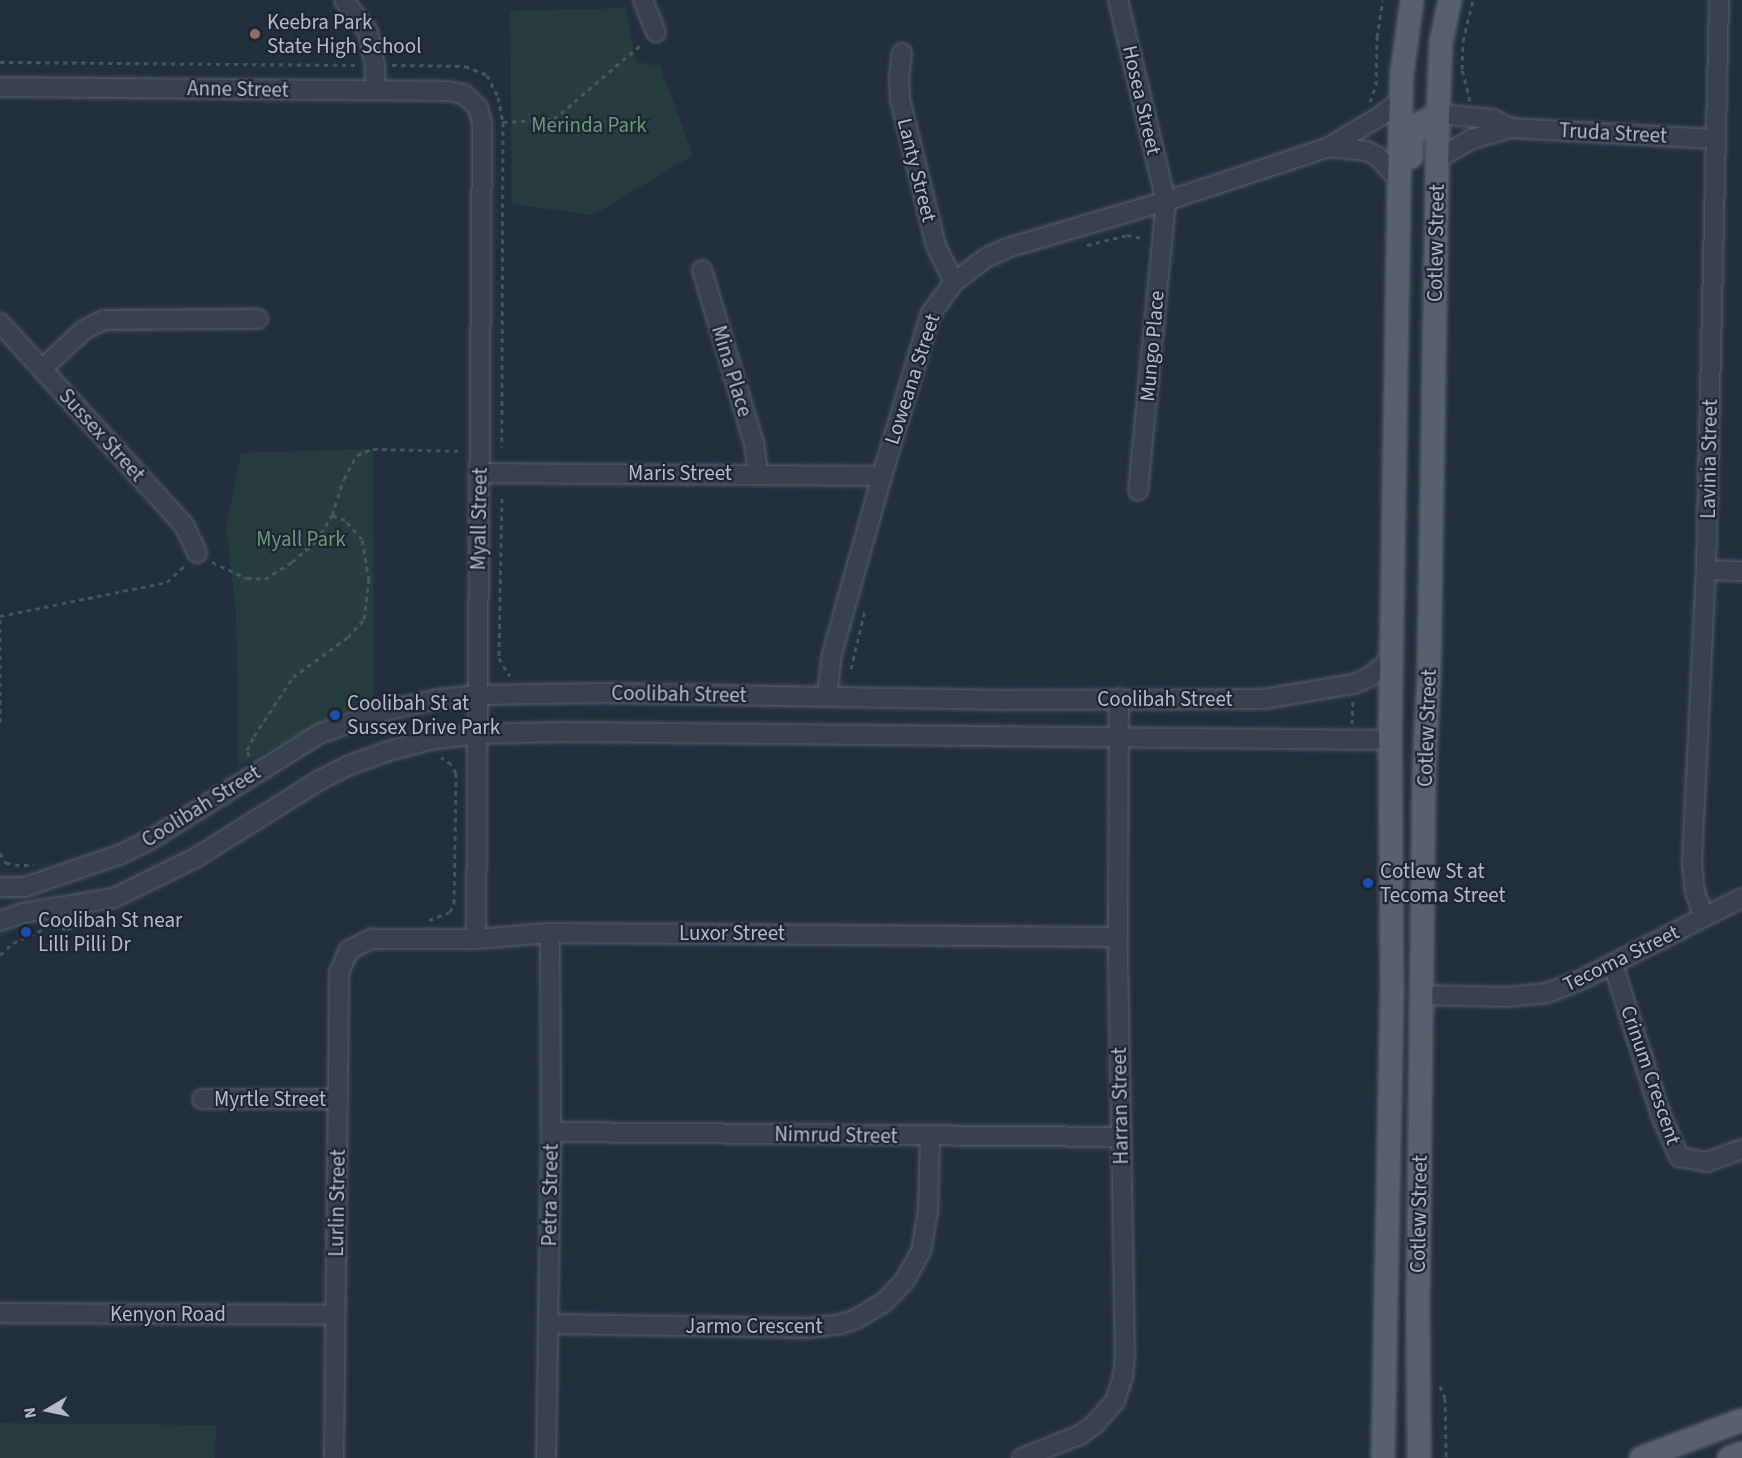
<!DOCTYPE html>
<html>
<head>
<meta charset="utf-8">
<style>
  body { margin:0 }
  #map { position:relative; width:1742px; height:1458px; overflow:hidden; background:#242f3e; font-family:"Source Sans 3",sans-serif }
  div>[style] { position:absolute }
  [style*='--x'] { left:calc(var(--x)*1px); top:calc(var(--y)*1px); width:calc(var(--w)*1px); rotate:calc(var(--a)*1deg) }
  .green>* { inset:0; background:#263c3f }
  .path>* { height:3px; margin-top:-1.5px; transform-origin:0; background:repeating-linear-gradient(90deg,#44595c 0 4.5px,transparent 0 9px) }
  .roads { filter:drop-shadow(0 0 2px #565f6c) drop-shadow(0 0 2px #565f6c) }
  .minor>* { height:18px; margin:-9px; padding:0 9px; transform-origin:9px; border-radius:9px; background:#38414e }
  .major>* { height:22px; margin:-11px; padding:0 11px; transform-origin:11px; border-radius:11px; background:#56606e }
  .dots>* { width:16px; height:16px; translate:-50% -50%; box-sizing:border-box; border:3px solid #1d2633; border-radius:50% }
  span { translate:-50% -50%; white-space:nowrap; text-align:center; line-height:1.15; -webkit-text-stroke:4.5px #1d2633; paint-order:stroke }
  .poi-label { font-size:21px; color:#b4bcc9 }
  .left { translate:0 -50%; text-align:left }
  .street-label { font-size:21px; color:#b4bcc9 }
  .park-label { font-size:21px; color:#6b9a76 }
  .north { position:absolute; left:18px; top:1380px; width:60px; height:60px; -webkit-text-stroke:4px #1d2633; paint-order:stroke; rotate:261deg; font-size:16px; font-weight:700; line-height:24px; text-align:center; color:#b4bcc9 }
  .north::after { content:''; display:block; margin:auto; width:21px; height:27px; background:#b4bcc9; clip-path:polygon(50% 0,100% 100%,50% 72%,0 100%) }
</style>
</head>
<body>
<div id="map">
  <div class="green">
    <div style="clip-path:polygon(626px 8px,636px 62px,660px 66px,693px 155px,593px 215px,512px 204px,510px 11px)"></div>
    <div style="clip-path:polygon(373px 449px,374px 696px,238px 766px,236px 610px,226px 527px,241px 453px)"></div>
    <div style="clip-path:polygon(0 1423px,216px 1425px,215px 1458px,0 1458px)"></div>
  </div>
  <div class="path">
    <div style="--x:0;--y:62;--w:358;--a:0.5"></div>
    <div style="--x:392;--y:65;--w:73;--a:0.8"></div>
    <div style="--x:465;--y:66;--w:24;--a:22"></div>
    <div style="--x:487;--y:75;--w:25;--a:63"></div>
    <div style="--x:498;--y:97;--w:25;--a:79"></div>
    <div style="--x:503;--y:122;--w:325;--a:90.2"></div>
    <div style="--x:1470;--y:101;--w:33;--a:-104"></div>
    <div style="--x:1462;--y:69;--w:28;--a:-88"></div>
    <div style="--x:1463;--y:41;--w:42;--a:-76.3"></div>
    <div style="--x:1370;--y:102;--w:18;--a:-71"></div>
    <div style="--x:1376;--y:85;--w:48;--a:-88.8"></div>
    <div style="--x:1377;--y:37;--w:37;--a:-81"></div>
    <div style="--x:503;--y:122;--w:51;--a:-3.4"></div>
    <div style="--x:554;--y:119;--w:117;--a:-40.5"></div>
    <div style="--x:1087;--y:245;--w:41;--a:-14"></div>
    <div style="--x:1127;--y:235;--w:15;--a:11"></div>
    <div style="--x:502;--y:498;--w:160;--a:91.1"></div>
    <div style="--x:499;--y:658;--w:21;--a:59"></div>
    <div style="--x:212;--y:562;--w:38;--a:25"></div>
    <div style="--x:247;--y:578;--w:18;--a:3"></div>
    <div style="--x:265;--y:579;--w:32;--a:-32"></div>
    <div style="--x:292;--y:562;--w:32;--a:-41"></div>
    <div style="--x:316;--y:541;--w:31;--a:-58"></div>
    <div style="--x:332;--y:515;--w:38;--a:-72"></div>
    <div style="--x:344;--y:479;--w:27;--a:-62"></div>
    <div style="--x:357;--y:455;--w:17;--a:-21"></div>
    <div style="--x:373;--y:449;--w:90;--a:1.3"></div>
    <div style="--x:0;--y:616;--w:170;--a:-11.5"></div>
    <div style="--x:167;--y:582;--w:26;--a:-43"></div>
    <div style="--x:0;--y:619;--w:105;--a:90"></div>
    <div style="--x:851;--y:669;--w:61;--a:-76.7"></div>
    <div style="--x:1352;--y:724;--w:24;--a:-88"></div>
    <div style="--x:249;--y:756;--w:6;--a:-108"></div>
    <div style="--x:247;--y:750;--w:16;--a:-63"></div>
    <div style="--x:254;--y:736;--w:71;--a:-56.5"></div>
    <div style="--x:293;--y:677;--w:68;--a:-36"></div>
    <div style="--x:348;--y:637;--w:24;--a:-48"></div>
    <div style="--x:364;--y:619;--w:39;--a:-83"></div>
    <div style="--x:369;--y:580;--w:42;--a:-99.7"></div>
    <div style="--x:362;--y:539;--w:25;--a:-132"></div>
    <div style="--x:345;--y:520;--w:14;--a:-159"></div>
    <div style="--x:0;--y:853;--w:12;--a:59"></div>
    <div style="--x:6;--y:863;--w:19;--a:9"></div>
    <div style="--x:24;--y:865;--w:10;--a:-6"></div>
    <div style="--x:429;--y:920;--w:22;--a:-21"></div>
    <div style="--x:450;--y:912;--w:10;--a:-66"></div>
    <div style="--x:454;--y:903;--w:130;--a:-89.1"></div>
    <div style="--x:456;--y:773;--w:10;--a:-119"></div>
    <div style="--x:451;--y:764;--w:12;--a:-145"></div>
    <div style="--x:53;--y:926;--w:14;--a:12"></div>
    <div style="--x:67;--y:929;--w:35;--a:-15"></div>
    <div style="--x:0;--y:955;--w:18;--a:-43"></div>
    <div style="--x:13;--y:943;--w:34;--a:-24"></div>
    <div style="--x:1440;--y:1386;--w:13;--a:67"></div>
    <div style="--x:1445;--y:1398;--w:60;--a:89"></div>
  </div>
  <div class="roads">
    <div class="minor">
      <div style="--x:344;--y:0;--w:40;--a:53"></div>
      <div style="--x:368;--y:32;--w:34;--a:78"></div>
      <div style="--x:375;--y:65;--w:25;--a:90"></div>
      <div style="--x:643;--y:0;--w:35;--a:68"></div>
      <div style="--x:1118;--y:0;--w:207;--a:76.6"></div>
      <div style="--x:1166;--y:201;--w:291;--a:95.5"></div>
      <div style="--x:902;--y:53;--w:25;--a:97"></div>
      <div style="--x:899;--y:78;--w:21;--a:87"></div>
      <div style="--x:900;--y:99;--w:151;--a:76.2"></div>
      <div style="--x:936;--y:246;--w:40;--a:63.4"></div>
      <div style="--x:0;--y:87;--w:448;--a:0.5"></div>
      <div style="--x:448;--y:91;--w:16;--a:11"></div>
      <div style="--x:464;--y:94;--w:20;--a:45"></div>
      <div style="--x:478;--y:108;--w:16;--a:75"></div>
      <div style="--x:482;--y:123;--w:816;--a:90.42"></div>
      <div style="--x:1438;--y:114;--w:55;--a:5.2"></div>
      <div style="--x:1493;--y:119;--w:19;--a:28"></div>
      <div style="--x:1329;--y:147;--w:37;--a:6"></div>
      <div style="--x:1366;--y:151;--w:12;--a:24"></div>
      <div style="--x:1377;--y:156;--w:34;--a:47"></div>
      <div style="--x:1437;--y:159;--w:40;--a:-29.7"></div>
      <div style="--x:1472;--y:139;--w:40;--a:-16"></div>
      <div style="--x:1510;--y:128;--w:205;--a:3.1"></div>
      <div style="--x:702;--y:270;--w:181;--a:73.3"></div>
      <div style="--x:754;--y:443;--w:30;--a:82"></div>
      <div style="--x:0;--y:323;--w:273;--a:47.7"></div>
      <div style="--x:184;--y:525;--w:31;--a:65"></div>
      <div style="--x:42;--y:369;--w:57;--a:-42.9"></div>
      <div style="--x:84;--y:330;--w:22;--a:-27"></div>
      <div style="--x:104;--y:320;--w:154;--a:-0.4"></div>
      <div style="--x:479;--y:473;--w:403;--a:0.4"></div>
      <div style="--x:1706;--y:570;--w:36;--a:2"></div>
      <div style="--x:827;--y:696;--w:42;--a:-83.2"></div>
      <div style="--x:832;--y:654;--w:185;--a:-74.3"></div>
      <div style="--x:882;--y:476;--w:170;--a:-73.3"></div>
      <div style="--x:931;--y:313;--w:39;--a:-53"></div>
      <div style="--x:954;--y:282;--w:40;--a:-37"></div>
      <div style="--x:986;--y:258;--w:23;--a:-25"></div>
      <div style="--x:1007;--y:248;--w:166;--a:-16.5"></div>
      <div style="--x:1166;--y:201;--w:172;--a:-18.3"></div>
      <div style="--x:1329;--y:147;--w:62;--a:-31.1"></div>
      <div style="--x:1382;--y:115;--w:24;--a:-38"></div>
      <div style="--x:0;--y:887;--w:25;--a:0"></div>
      <div style="--x:25;--y:887;--w:99;--a:-18.8"></div>
      <div style="--x:119;--y:855;--w:34;--a:-26"></div>
      <div style="--x:150;--y:840;--w:199;--a:-32.1"></div>
      <div style="--x:319;--y:734;--w:65;--a:-19.8"></div>
      <div style="--x:380;--y:712;--w:59;--a:-12.6"></div>
      <div style="--x:438;--y:699;--w:40;--a:-5.7"></div>
      <div style="--x:478;--y:695;--w:125;--a:-0.9"></div>
      <div style="--x:603;--y:693;--w:399;--a:1"></div>
      <div style="--x:1002;--y:700;--w:262;--a:-0.2"></div>
      <div style="--x:1264;--y:699;--w:91;--a:-9.5"></div>
      <div style="--x:1354;--y:684;--w:17;--a:-24"></div>
      <div style="--x:1370;--y:677;--w:30;--a:-41"></div>
      <div style="--x:1704;--y:917;--w:27;--a:-110"></div>
      <div style="--x:1695;--y:892;--w:28;--a:-96"></div>
      <div style="--x:1692;--y:864;--w:294;--a:-87.3"></div>
      <div style="--x:1706;--y:570;--w:570;--a:-88.69"></div>
      <div style="--x:0;--y:921;--w:24;--a:-19"></div>
      <div style="--x:23;--y:913;--w:92;--a:-9.4"></div>
      <div style="--x:114;--y:898;--w:93;--a:-26.3"></div>
      <div style="--x:197;--y:857;--w:143;--a:-32.1"></div>
      <div style="--x:318;--y:781;--w:36;--a:-27"></div>
      <div style="--x:350;--y:765;--w:37;--a:-20"></div>
      <div style="--x:385;--y:752;--w:47;--a:-14.9"></div>
      <div style="--x:430;--y:740;--w:48;--a:-7.1"></div>
      <div style="--x:478;--y:734;--w:85;--a:-1.3"></div>
      <div style="--x:563;--y:732;--w:827;--a:0.55"></div>
      <div style="--x:1613;--y:964;--w:158;--a:72.4"></div>
      <div style="--x:1661;--y:1115;--w:46;--a:66.8"></div>
      <div style="--x:1679;--y:1157;--w:28;--a:10"></div>
      <div style="--x:1707;--y:1162;--w:37;--a:-20"></div>
      <div style="--x:1422;--y:995;--w:85;--a:1.3"></div>
      <div style="--x:1507;--y:997;--w:40;--a:-5.7"></div>
      <div style="--x:1547;--y:993;--w:34;--a:-21"></div>
      <div style="--x:1579;--y:981;--w:183;--a:-27"></div>
      <div style="--x:202;--y:1099;--w:136;--a:0"></div>
      <div style="--x:551;--y:1132;--w:570;--a:0.5"></div>
      <div style="--x:0;--y:1313;--w:335;--a:0.3"></div>
      <div style="--x:548;--y:1324;--w:261;--a:0.9"></div>
      <div style="--x:809;--y:1328;--w:32;--a:-7"></div>
      <div style="--x:841;--y:1324;--w:16;--a:-18"></div>
      <div style="--x:856;--y:1319;--w:33;--a:-31"></div>
      <div style="--x:884;--y:1302;--w:16;--a:-45"></div>
      <div style="--x:895;--y:1291;--w:15;--a:-48"></div>
      <div style="--x:905;--y:1280;--w:33;--a:-61"></div>
      <div style="--x:921;--y:1251;--w:40;--a:-80"></div>
      <div style="--x:928;--y:1212;--w:76;--a:-88.5"></div>
      <div style="--x:334;--y:1458;--w:485;--a:-89.4"></div>
      <div style="--x:339;--y:973;--w:25;--a:-67"></div>
      <div style="--x:349;--y:950;--w:25;--a:-27"></div>
      <div style="--x:371;--y:939;--w:105;--a:0"></div>
      <div style="--x:476;--y:939;--w:74;--a:-4.6"></div>
      <div style="--x:550;--y:933;--w:568;--a:0.4"></div>
      <div style="--x:546;--y:1458;--w:326;--a:-89.1"></div>
      <div style="--x:551;--y:1132;--w:199;--a:-90.3"></div>
      <div style="--x:1022;--y:1458;--w:62;--a:-21.6"></div>
      <div style="--x:1080;--y:1435;--w:19;--a:-36"></div>
      <div style="--x:1095;--y:1424;--w:30;--a:-49"></div>
      <div style="--x:1115;--y:1401;--w:26;--a:-72"></div>
      <div style="--x:1123;--y:1376;--w:18;--a:-84"></div>
      <div style="--x:1125;--y:1358;--w:421;--a:-91"></div>
      <div style="--x:1118;--y:937;--w:239;--a:-89.8"></div>
    </div>
    <div class="major">
      <div style="--x:1411;--y:157;--w:16;--a:-90"></div>
      <div style="--x:1411;--y:141;--w:11;--a:-68"></div>
      <div style="--x:1415;--y:131;--w:10;--a:-53"></div>
      <div style="--x:1421;--y:123;--w:19;--a:-28"></div>
      <div style="--x:1383;--y:1458;--w:463;--a:-88.9"></div>
      <div style="--x:1392;--y:995;--w:255;--a:-90.4"></div>
      <div style="--x:1390;--y:740;--w:611;--a:-89.06"></div>
      <div style="--x:1400;--y:129;--w:56;--a:-88"></div>
      <div style="--x:1402;--y:73;--w:74;--a:-82.2"></div>
      <div style="--x:1419;--y:1458;--w:162;--a:-90.4"></div>
      <div style="--x:1418;--y:1296;--w:522;--a:-89.34"></div>
      <div style="--x:1424;--y:774;--w:103;--a:-87.2"></div>
      <div style="--x:1429;--y:671;--w:557;--a:-89.07"></div>
      <div style="--x:1438;--y:114;--w:72;--a:-87.6"></div>
      <div style="--x:1441;--y:42;--w:43;--a:-77.9"></div>
      <div style="--x:1641;--y:1458;--w:108;--a:-20.6"></div>
      <div style="--x:1729;--y:1458;--w:14;--a:-21"></div>
    </div>
  </div>
  <div class="dots">
    <div style="left:255px;top:34px;background:#8d6e63"></div>
    <div style="left:335px;top:715px;background:#1a4fb4"></div>
    <div style="left:1368px;top:883px;background:#1a4fb4"></div>
    <div style="left:26px;top:932px;background:#1a4fb4"></div>
  </div>
  <div class="poi-label">
    <span class="left" style="left:267px;top:34px">Keebra Park<br>State High School</span>
    <span class="left" style="left:347px;top:715px">Coolibah St at<br>Sussex Drive Park</span>
    <span class="left" style="left:1380px;top:883px">Cotlew St at<br>Tecoma Street</span>
    <span class="left" style="left:38px;top:932px">Coolibah St near<br>Lilli Pilli Dr</span>
  </div>
  <div class="street-label">
    <span style="left:238px;top:89px;rotate:1deg">Anne Street</span>
    <span style="left:1142px;top:100px;rotate:77deg">Hosea Street</span>
    <span style="left:1613px;top:133px;rotate:3deg">Truda Street</span>
    <span style="left:917px;top:170px;rotate:76deg">Lanty Street</span>
    <span style="left:1436px;top:243px;rotate:-89deg">Cotlew Street</span>
    <span style="left:1152px;top:346px;rotate:-85deg">Mungo Place</span>
    <span style="left:732px;top:371px;rotate:73deg">Mina Place</span>
    <span style="left:912px;top:379px;rotate:-72deg">Loweana Street</span>
    <span style="left:102px;top:435px;rotate:48deg">Sussex Street</span>
    <span style="left:1709px;top:459px;rotate:-89deg">Lavinia Street</span>
    <span style="left:680px;top:473px">Maris Street</span>
    <span style="left:479px;top:519px;rotate:-89deg">Myall Street</span>
    <span style="left:679px;top:694px;rotate:1deg">Coolibah Street</span>
    <span style="left:1165px;top:699px">Coolibah Street</span>
    <span style="left:1427px;top:728px;rotate:-88deg">Cotlew Street</span>
    <span style="left:201px;top:806px;rotate:-32deg">Coolibah Street</span>
    <span style="left:732px;top:933px">Luxor Street</span>
    <span style="left:1621px;top:958px;rotate:-26deg">Tecoma Street</span>
    <span style="left:1651px;top:1075px;rotate:71deg">Crinum Crescent</span>
    <span style="left:270px;top:1099px">Myrtle Street</span>
    <span style="left:1120px;top:1106px;rotate:-91deg">Harran Street</span>
    <span style="left:836px;top:1135px;rotate:1deg">Nimrud Street</span>
    <span style="left:550px;top:1195px;rotate:-89deg">Petra Street</span>
    <span style="left:337px;top:1203px;rotate:-89deg">Lurlin Street</span>
    <span style="left:1419px;top:1214px;rotate:-89deg">Cotlew Street</span>
    <span style="left:168px;top:1314px">Kenyon Road</span>
    <span style="left:754px;top:1326px">Jarmo Crescent</span>
  </div>
  <div class="park-label">
    <span style="left:589px;top:125px">Merinda Park</span>
    <span style="left:301px;top:539px">Myall Park</span>
  </div>
  <div class="north">N</div>
</div>
</body>
</html>
